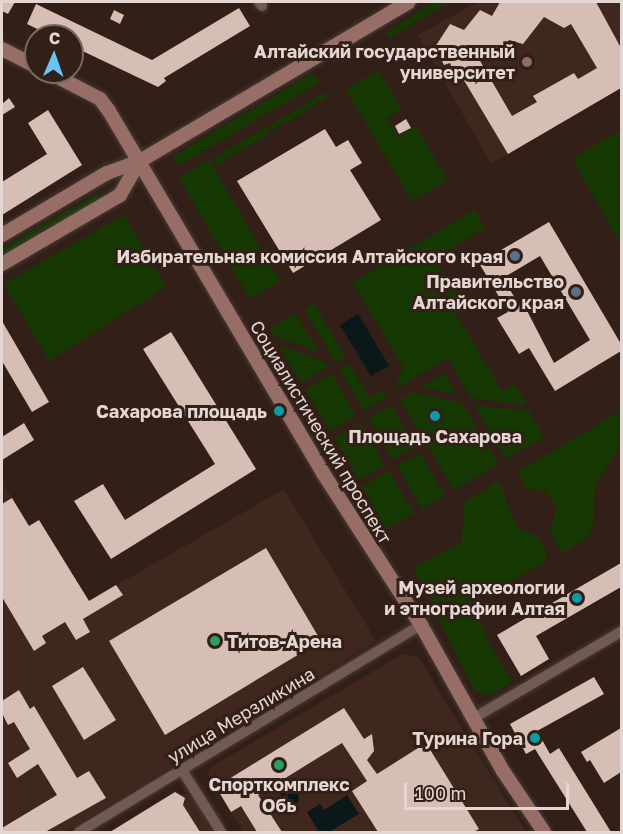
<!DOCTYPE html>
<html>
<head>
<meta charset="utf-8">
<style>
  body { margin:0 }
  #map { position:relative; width:623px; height:834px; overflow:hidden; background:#311f18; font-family:"Golos Text",sans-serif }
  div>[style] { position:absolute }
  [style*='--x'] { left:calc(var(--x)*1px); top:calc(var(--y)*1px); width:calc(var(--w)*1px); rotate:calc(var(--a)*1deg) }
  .built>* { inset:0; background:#3f271e }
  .green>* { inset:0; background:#163904 }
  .water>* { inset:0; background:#0a1819 }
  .building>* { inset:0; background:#d7beb5 }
  .roads { filter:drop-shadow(0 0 2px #493935) drop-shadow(0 0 2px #493935) }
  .street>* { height:10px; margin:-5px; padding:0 5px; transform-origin:5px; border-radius:5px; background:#705a52 }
  .secondary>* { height:14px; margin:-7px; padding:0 7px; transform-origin:7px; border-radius:7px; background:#976e65 }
  .dots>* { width:16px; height:16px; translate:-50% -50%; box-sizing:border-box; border:3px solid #311f18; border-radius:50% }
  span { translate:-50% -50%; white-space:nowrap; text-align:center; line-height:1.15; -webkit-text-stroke:6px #311f18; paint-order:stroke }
  .poi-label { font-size:18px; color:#e4d6d2; font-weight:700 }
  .right { translate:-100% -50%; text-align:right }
  .left { translate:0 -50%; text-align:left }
  .street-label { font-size:18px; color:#e4d6d2 }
  .frame { position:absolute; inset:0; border:3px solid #e4d6d2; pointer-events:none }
  .north { position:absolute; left:24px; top:24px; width:60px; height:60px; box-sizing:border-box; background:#311f18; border:2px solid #796862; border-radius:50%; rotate:2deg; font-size:16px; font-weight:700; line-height:24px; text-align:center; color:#e4d6d2 }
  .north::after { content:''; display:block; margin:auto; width:21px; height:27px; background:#6ac3f1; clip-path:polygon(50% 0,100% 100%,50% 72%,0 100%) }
  .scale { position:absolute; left:404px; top:783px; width:165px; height:27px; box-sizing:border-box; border:3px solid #e4d6d2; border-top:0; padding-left:8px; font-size:18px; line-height:21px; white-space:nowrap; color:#e4d6d2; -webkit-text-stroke:4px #311f18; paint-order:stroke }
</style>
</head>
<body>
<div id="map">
  <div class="built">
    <div style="clip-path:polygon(478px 2px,620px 2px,621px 88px,491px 164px,418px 35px)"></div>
    <div style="clip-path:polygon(4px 485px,28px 526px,39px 520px,89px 601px,284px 489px,376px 641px,64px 832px,2px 832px)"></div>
    <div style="clip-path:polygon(403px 654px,419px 658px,526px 832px,243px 832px,208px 775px,209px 768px)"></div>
    <div style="clip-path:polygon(178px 793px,191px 795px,213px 832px,109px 832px)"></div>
  </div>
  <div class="green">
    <div style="clip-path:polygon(435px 2px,449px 2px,390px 38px,386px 32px)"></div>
    <div style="clip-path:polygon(378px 70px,402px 110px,387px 118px,398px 136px,416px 126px,448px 180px,412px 201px,346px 89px)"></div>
    <div style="clip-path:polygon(313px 73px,319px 83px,178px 166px,173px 156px)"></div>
    <div style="clip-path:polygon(325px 92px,328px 97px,272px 131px,269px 126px)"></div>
    <div style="clip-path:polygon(266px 127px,270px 133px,217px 165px,213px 159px)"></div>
    <div style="clip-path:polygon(621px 130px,621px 244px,572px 159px)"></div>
    <div style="clip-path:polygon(209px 160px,280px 281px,250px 299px,179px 178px)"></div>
    <div style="clip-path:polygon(99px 192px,103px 199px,2px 258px,2px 248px)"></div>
    <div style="clip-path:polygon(475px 210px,485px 228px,435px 258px,458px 297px,449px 303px,502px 391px,515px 384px,527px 405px,471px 398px,448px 358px,395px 389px,403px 367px,353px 282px)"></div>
    <div style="clip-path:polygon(124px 215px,166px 287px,49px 361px,4px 284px)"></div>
    <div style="clip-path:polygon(314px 303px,345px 357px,336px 363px,304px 309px)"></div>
    <div style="clip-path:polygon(296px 313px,296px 314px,319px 352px,274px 336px,270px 329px)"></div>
    <div style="clip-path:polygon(279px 345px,325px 362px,328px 367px,301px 383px)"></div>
    <div style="clip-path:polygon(349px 364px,370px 398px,383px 390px,387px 397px,364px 411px,340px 369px)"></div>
    <div style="clip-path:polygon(445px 373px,456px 394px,422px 387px)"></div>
    <div style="clip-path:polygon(332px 374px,356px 415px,330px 431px,305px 390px)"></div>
    <div style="clip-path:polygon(413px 392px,462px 403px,498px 464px,454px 490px,400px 400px)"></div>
    <div style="clip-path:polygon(391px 405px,416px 447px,393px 460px,369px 418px)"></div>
    <div style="clip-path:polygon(474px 405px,529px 411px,544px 437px,506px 459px)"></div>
    <div style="clip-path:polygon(621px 411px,621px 444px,595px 486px,593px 522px,588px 537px,563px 553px,550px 531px,557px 507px,545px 491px,528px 489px,517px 472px)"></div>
    <div style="clip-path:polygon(361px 423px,385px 465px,359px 480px,334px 438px)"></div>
    <div style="clip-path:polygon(420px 453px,445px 495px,422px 509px,397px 466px)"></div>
    <div style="clip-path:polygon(389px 471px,414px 513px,387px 529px,362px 487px)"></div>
    <div style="clip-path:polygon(499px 481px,516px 526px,538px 537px,547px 553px,545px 562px,484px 596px,477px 609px,486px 638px,512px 682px,488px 696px,475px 691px,413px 568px,462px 542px,464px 503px)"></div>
  </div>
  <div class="water">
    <div style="clip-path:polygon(358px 314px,389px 366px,371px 376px,340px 325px)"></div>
    <div style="clip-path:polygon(297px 781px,299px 801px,290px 808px,279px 792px)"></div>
    <div style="clip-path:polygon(347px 795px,359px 814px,329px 832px,319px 832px,307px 812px,320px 804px,324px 810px)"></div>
  </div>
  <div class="building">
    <div style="clip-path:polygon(2px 2px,15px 2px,8px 14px,2px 11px)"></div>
    <div style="clip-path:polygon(evenodd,500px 2px,596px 2px,621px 48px,621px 88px,508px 154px,462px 77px,457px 80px,450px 63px,444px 65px,435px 47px,450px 24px,464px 30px,480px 10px,492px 16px,500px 2px,544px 17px,564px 28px,571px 24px,597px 68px,578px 79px,574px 73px,533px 96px,537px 102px,512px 116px,476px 54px,497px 59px,509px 40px,523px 44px,544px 17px)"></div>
    <div style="clip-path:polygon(36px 4px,152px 60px,239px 8px,250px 26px,164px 78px,166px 81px,158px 87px,72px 46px,72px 36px,52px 36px,27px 24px)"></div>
    <div style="clip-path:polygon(114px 10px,124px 15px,120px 24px,110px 19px)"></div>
    <div style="clip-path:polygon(9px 98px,15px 107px,2px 115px,2px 104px)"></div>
    <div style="clip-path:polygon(48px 110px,82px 165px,2px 215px,2px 182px,47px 154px,28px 123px)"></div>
    <div style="clip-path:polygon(406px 119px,411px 128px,399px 134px,395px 126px)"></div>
    <div style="clip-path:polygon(325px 129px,336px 147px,348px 140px,362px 163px,350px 170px,381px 220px,293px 273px,237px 181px)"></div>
    <div style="clip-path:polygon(evenodd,549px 222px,621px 344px,621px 351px,555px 391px,529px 348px,519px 354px,497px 318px,508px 312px,479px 263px,549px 222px,540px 256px,590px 340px,554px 363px,523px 303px,519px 305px,503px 278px,540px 256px)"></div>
    <div style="clip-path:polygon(2px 321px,49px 402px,32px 412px,2px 361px)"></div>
    <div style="clip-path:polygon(171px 332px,256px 469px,111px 559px,74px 501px,103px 484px,125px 520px,215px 464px,143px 349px)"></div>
    <div style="clip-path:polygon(24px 423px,34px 440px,2px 460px,2px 437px)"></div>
    <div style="clip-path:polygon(12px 498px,29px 526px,39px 520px,89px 601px,116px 585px,123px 595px,83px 619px,90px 632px,76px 640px,65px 622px,42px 636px,46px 643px,34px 651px,2px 597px,2px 504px)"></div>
    <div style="clip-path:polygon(266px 548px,321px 641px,165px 735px,109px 641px)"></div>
    <div style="clip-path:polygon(621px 563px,621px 587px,536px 636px,549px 659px,521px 676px,497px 635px)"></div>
    <div style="clip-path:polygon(83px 667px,116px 720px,84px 740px,52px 686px)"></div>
    <div style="clip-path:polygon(594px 677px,604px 694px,537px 731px,550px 754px,559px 748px,611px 832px,587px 832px,535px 749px,526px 754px,510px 724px)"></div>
    <div style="clip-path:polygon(19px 690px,30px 709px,34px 706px,77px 778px,89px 771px,106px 798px,45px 832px,2px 832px,2px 828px,57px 795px,38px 764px,17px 778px,8px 763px,30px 749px,14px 722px,8px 725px,2px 713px,2px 701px)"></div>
    <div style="clip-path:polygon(344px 708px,364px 739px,372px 734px,374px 751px,367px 760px,377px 774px,426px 743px,479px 829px,473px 832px,378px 832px,352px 791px,367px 781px,342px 743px,258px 795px,282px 832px,257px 832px,241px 806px,231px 812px,216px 787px)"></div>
    <div style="clip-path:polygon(621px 728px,621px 772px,604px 783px,590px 760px,587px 762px,581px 752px)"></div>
    <div style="clip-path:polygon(175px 792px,185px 798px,183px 805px,200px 832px,110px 832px)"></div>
  </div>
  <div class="roads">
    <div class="street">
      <div style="--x:259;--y:2;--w:5;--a:53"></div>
      <div style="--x:474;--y:718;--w:172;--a:-30.4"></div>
      <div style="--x:182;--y:770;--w:73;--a:57.8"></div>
      <div style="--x:79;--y:832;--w:400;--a:-31.2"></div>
    </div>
    <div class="secondary">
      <div style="--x:2;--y:49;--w:38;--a:27"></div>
      <div style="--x:48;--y:72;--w:59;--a:27.4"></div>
      <div style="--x:100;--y:99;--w:15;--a:53"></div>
      <div style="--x:109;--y:111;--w:421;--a:59.4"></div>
      <div style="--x:323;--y:473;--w:181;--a:57.2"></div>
      <div style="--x:421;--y:625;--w:167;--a:60.7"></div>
      <div style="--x:503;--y:771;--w:73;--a:56.1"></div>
      <div style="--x:2;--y:235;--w:122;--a:-30.6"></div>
      <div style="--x:107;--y:173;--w:35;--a:-20"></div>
      <div style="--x:140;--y:161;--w:312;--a:-30.6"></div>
      <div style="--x:2;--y:264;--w:137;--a:-30.3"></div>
      <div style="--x:120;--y:195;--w:39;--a:-60"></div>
    </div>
  </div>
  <div class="dots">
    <div style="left:527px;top:62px;background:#8d6e63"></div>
    <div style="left:515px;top:256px;background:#5c6f8a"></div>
    <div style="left:576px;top:292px;background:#5c6f8a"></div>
    <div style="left:279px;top:411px;background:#0f9aa8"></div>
    <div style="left:435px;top:416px;background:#0f9aa8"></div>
    <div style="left:577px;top:598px;background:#0f9aa8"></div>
    <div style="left:215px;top:641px;background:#2e9e5b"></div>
    <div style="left:535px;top:738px;background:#0f9aa8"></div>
    <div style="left:279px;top:765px;background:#2e9e5b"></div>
  </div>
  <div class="poi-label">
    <span class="right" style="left:515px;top:62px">Алтайский государственный<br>университет</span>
    <span class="right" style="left:503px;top:256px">Избирательная комиссия Алтайского края</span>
    <span class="right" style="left:564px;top:292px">Правительство<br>Алтайского края</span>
    <span class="right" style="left:267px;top:411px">Сахарова площадь</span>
    <span style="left:435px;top:436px">Площадь Сахарова</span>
    <span class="right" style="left:565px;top:598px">Музей археологии<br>и этнографии Алтая</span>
    <span class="left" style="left:227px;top:641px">Титов-Арена</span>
    <span class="right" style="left:523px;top:738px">Турина Гора</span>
    <span style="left:279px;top:795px">Спорткомплекс<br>Обь</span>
  </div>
  <div class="street-label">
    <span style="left:321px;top:432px;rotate:59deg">Социалистический проспект</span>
    <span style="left:241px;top:715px;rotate:-31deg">улица Мерзликина</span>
  </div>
  <div class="frame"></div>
  <div class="north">С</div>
  <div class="scale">100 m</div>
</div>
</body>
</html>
